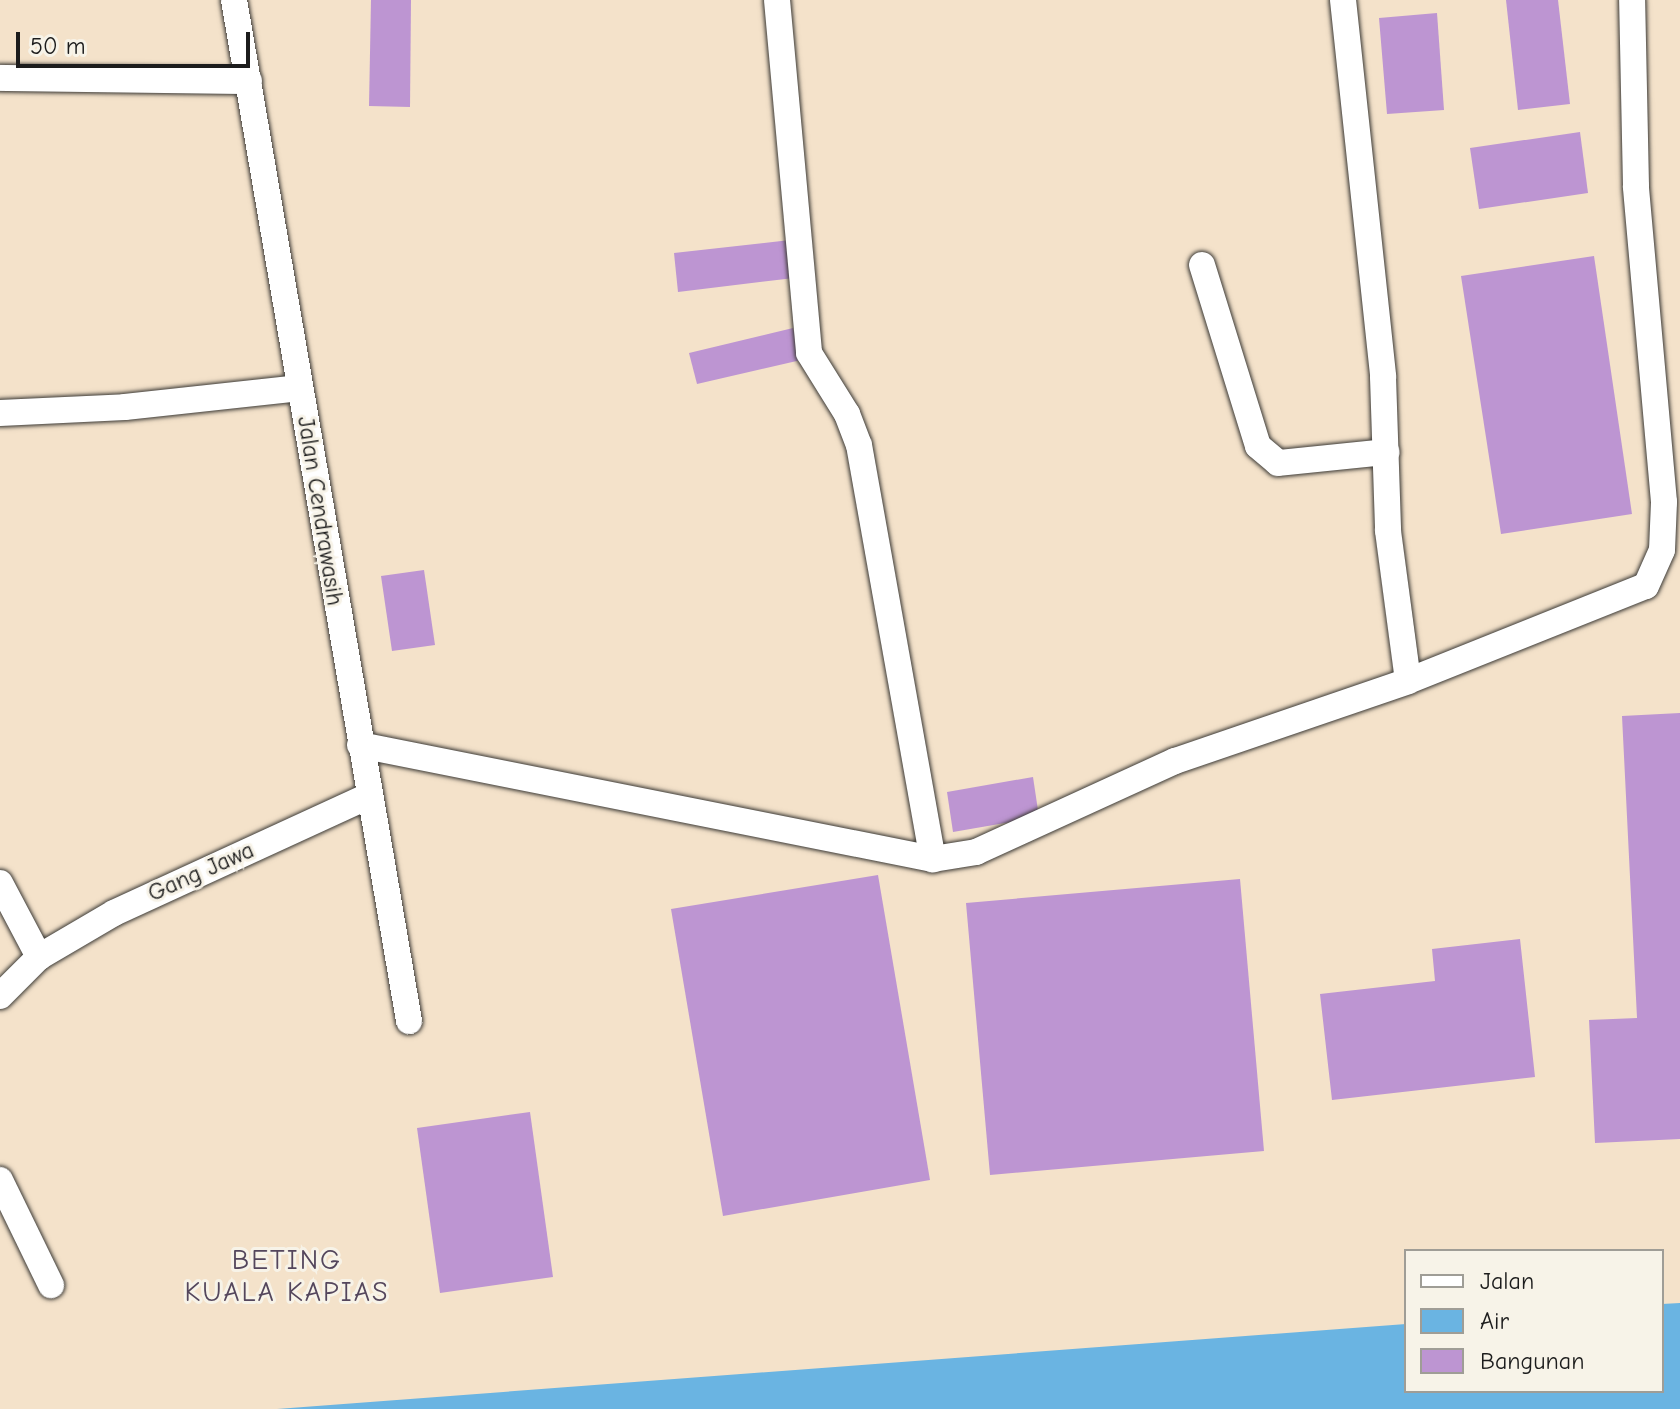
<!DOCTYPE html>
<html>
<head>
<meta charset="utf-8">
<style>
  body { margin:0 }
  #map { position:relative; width:1680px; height:1409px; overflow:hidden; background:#f4e2ca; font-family:"Comic Neue",sans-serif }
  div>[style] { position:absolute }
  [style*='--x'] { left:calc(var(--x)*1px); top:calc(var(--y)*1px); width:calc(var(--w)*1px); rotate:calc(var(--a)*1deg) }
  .water>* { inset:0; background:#6ab4e2 }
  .building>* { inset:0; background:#bd95d2 }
  .roads { filter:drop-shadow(0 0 2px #3c3a36) drop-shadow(0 0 2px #3c3a36) }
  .street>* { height:26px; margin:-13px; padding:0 13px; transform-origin:13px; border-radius:13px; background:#fff }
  span { translate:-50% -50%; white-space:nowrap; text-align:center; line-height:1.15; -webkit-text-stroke:6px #f7f3e8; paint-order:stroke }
  .street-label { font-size:24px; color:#1c1c1c }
  .quarter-label { font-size:28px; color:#54465c; letter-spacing:2px }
  .legend { position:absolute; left:1404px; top:1249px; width:260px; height:144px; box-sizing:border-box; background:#f7f3e8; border:2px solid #9f9d96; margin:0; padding:10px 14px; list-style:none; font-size:24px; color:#1c1c1c }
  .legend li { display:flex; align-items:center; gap:16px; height:40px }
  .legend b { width:40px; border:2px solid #9f9d96 }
  .scale { position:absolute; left:16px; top:32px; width:234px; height:36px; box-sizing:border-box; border:4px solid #1c1c1c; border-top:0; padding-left:10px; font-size:24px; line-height:28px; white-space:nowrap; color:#1c1c1c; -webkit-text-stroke:6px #f7f3e8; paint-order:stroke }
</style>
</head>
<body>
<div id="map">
  <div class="water">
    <div style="clip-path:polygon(1680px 1303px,1680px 1409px,277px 1409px,1406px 1324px,1406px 1391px,1662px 1391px,1662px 1304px)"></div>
  </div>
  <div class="building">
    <div style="clip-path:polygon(371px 0,411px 0,410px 107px,369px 106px)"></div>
    <div style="clip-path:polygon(1506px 0,1558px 0,1570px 104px,1518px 110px)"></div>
    <div style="clip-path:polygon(1437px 13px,1444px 110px,1387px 114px,1379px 18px)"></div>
    <div style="clip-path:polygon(1580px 132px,1588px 193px,1479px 209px,1470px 148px)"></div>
    <div style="clip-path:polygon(790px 240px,794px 278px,678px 292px,674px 253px)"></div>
    <div style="clip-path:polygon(1594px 256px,1632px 514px,1501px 534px,1461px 276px)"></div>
    <div style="clip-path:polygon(793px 328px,801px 360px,697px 384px,689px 353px)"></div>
    <div style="clip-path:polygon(424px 570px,435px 645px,392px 651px,381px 576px)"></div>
    <div style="clip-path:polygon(1680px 713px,1680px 1139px,1595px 1143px,1589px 1020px,1637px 1018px,1622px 716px)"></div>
    <div style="clip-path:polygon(1033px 777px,1039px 817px,953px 832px,947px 792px)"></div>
    <div style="clip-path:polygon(878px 875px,930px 1180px,723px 1216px,671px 909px)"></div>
    <div style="clip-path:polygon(1240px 879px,1264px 1151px,990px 1175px,966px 903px)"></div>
    <div style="clip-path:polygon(1520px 939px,1535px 1077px,1332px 1100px,1320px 994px,1435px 981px,1432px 949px)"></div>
    <div style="clip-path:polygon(530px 1112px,553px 1277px,440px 1293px,417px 1128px)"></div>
  </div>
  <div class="roads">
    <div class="street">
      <div style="--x:234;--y:0;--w:1036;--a:80.27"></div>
      <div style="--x:777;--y:0;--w:354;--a:84.8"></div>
      <div style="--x:809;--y:353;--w:72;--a:58.1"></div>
      <div style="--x:847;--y:414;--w:33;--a:69"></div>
      <div style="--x:859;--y:445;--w:421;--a:79.9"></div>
      <div style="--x:1343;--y:0;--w:379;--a:83.9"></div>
      <div style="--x:1383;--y:377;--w:154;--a:88.1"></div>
      <div style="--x:1388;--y:531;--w:151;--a:82.4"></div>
      <div style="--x:0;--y:78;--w:249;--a:0.7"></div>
      <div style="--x:1202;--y:265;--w:189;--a:72.8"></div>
      <div style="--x:1258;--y:446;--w:26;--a:40"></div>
      <div style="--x:1278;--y:463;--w:109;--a:-5.8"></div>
      <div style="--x:0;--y:413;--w:125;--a:-2.7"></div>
      <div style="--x:125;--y:407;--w:176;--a:-6.2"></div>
      <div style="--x:360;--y:745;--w:584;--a:11.25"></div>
      <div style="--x:933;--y:859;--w:44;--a:-9.2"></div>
      <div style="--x:976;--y:852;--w:219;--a:-24.6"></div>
      <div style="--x:1175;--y:761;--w:246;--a:-18.9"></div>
      <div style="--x:1408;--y:681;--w:256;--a:-21.8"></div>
      <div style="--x:1646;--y:586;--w:39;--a:-66"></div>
      <div style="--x:1662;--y:550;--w:48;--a:-87.6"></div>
      <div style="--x:1664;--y:502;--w:317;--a:-95.1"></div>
      <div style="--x:1636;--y:186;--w:186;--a:-91.2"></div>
      <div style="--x:0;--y:883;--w:84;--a:62.2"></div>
      <div style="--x:0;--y:996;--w:55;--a:-45"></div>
      <div style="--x:39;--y:957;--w:87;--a:-30.4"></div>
      <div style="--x:114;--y:913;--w:280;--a:-24.7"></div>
      <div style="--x:0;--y:1180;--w:117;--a:64.1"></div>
    </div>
  </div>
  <div class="street-label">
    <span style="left:320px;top:511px;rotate:81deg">Jalan Cendrawasih</span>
    <span style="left:201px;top:872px;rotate:-24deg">Gang Jawa</span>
  </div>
  <div class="quarter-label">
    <span style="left:287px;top:1276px">BETING<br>KUALA KAPIAS</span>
  </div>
  <ul class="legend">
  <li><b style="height:10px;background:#fff"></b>Jalan</li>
  <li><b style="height:22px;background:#6ab4e2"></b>Air</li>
  <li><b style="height:22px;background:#bd95d2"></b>Bangunan</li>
  </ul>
  <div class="scale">50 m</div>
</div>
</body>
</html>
